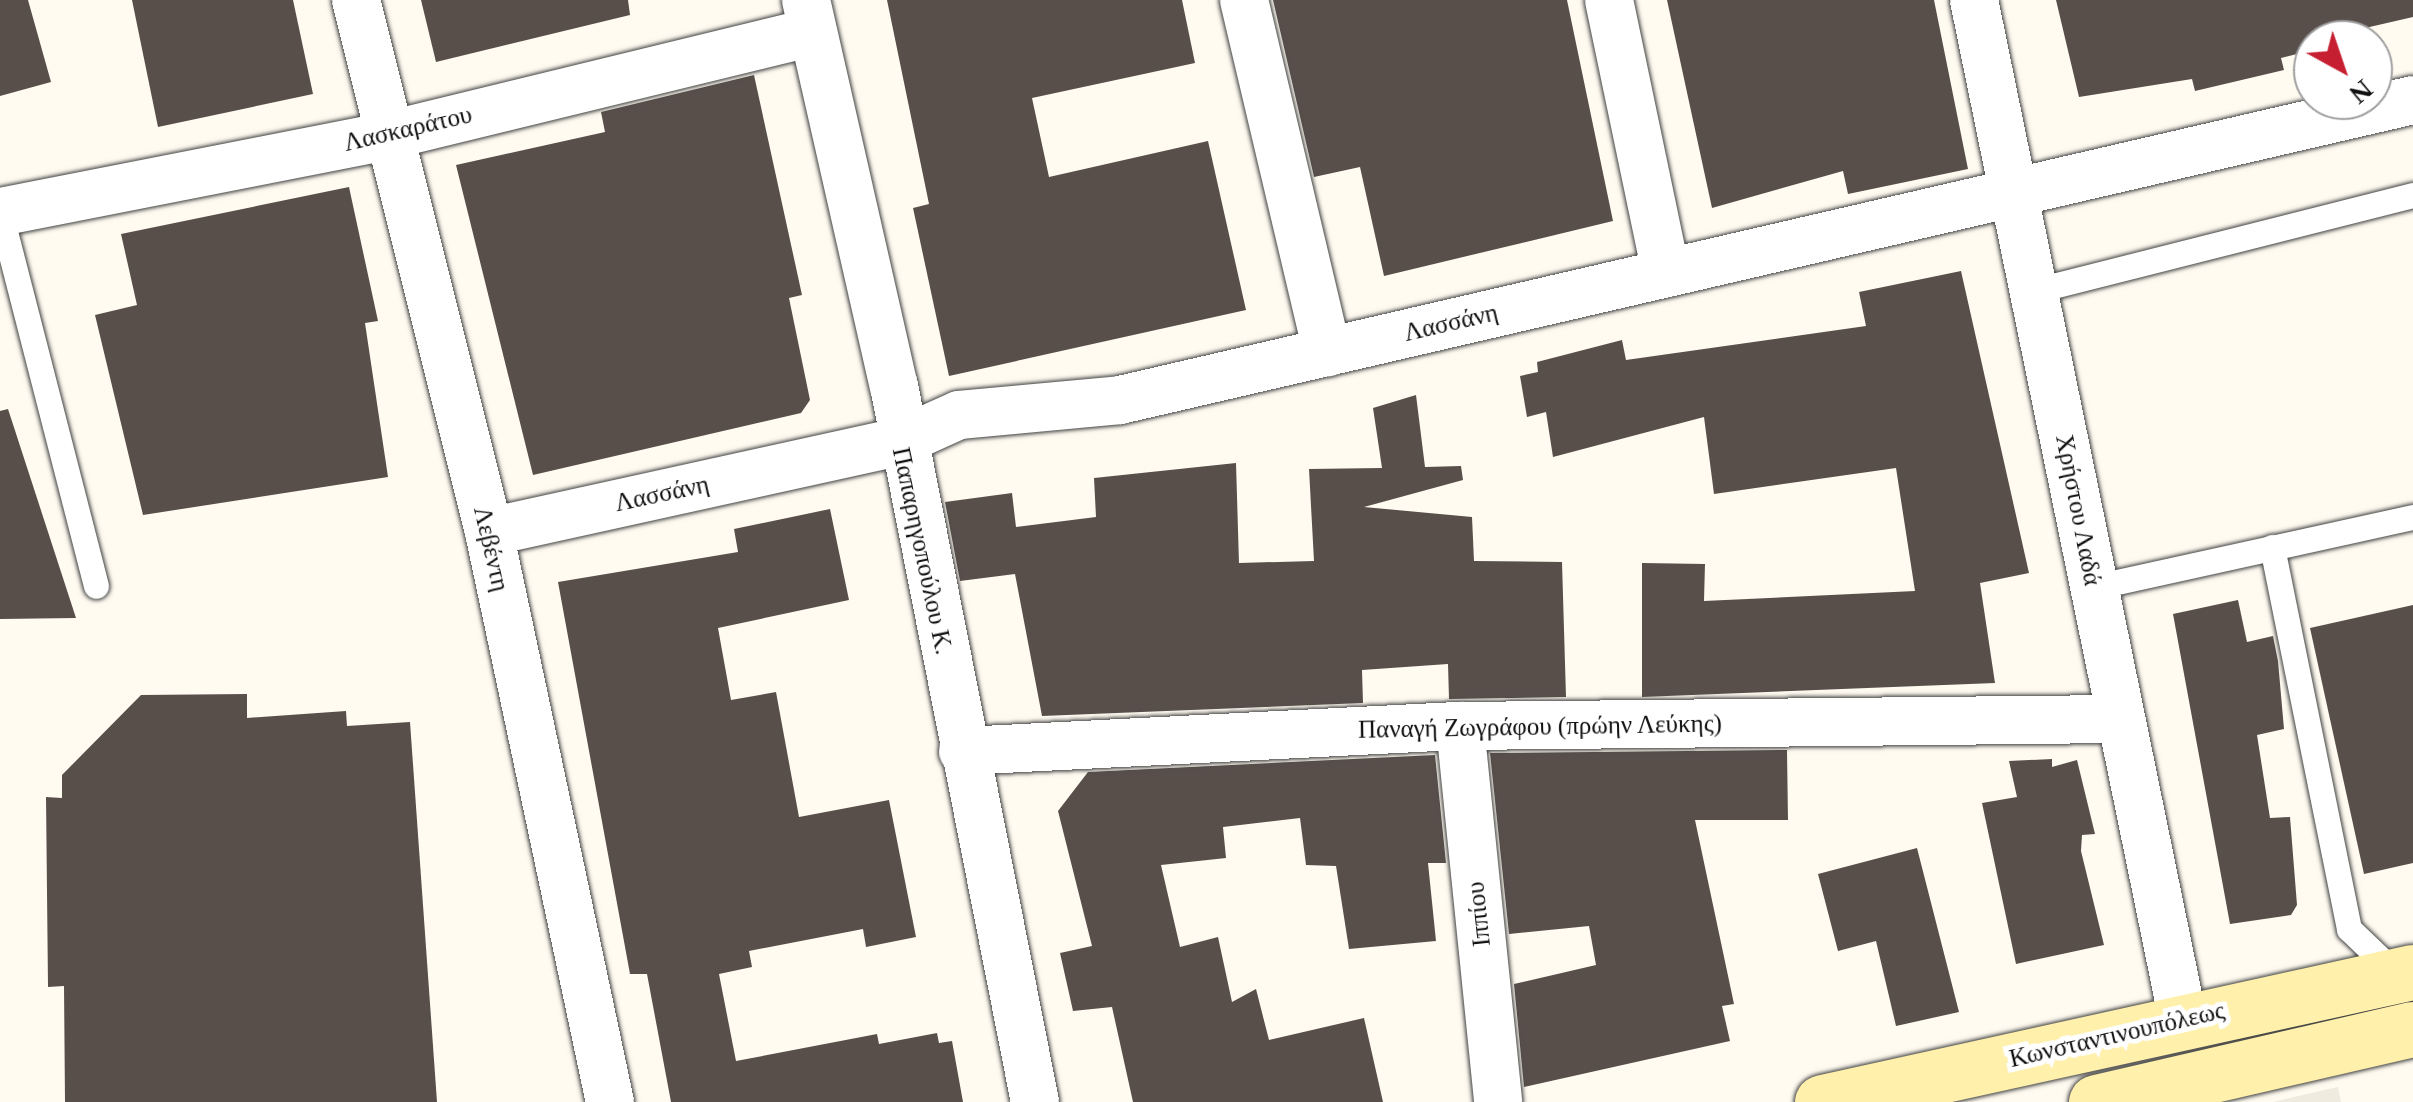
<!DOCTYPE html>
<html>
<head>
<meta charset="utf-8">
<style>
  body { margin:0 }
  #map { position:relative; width:2413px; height:1102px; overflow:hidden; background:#fffbf1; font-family:Georgia,serif }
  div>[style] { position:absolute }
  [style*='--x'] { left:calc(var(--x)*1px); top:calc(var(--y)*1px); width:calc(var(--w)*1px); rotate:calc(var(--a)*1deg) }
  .plaza>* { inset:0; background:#f0ebdf }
  .building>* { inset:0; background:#584f4b }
  .roads { filter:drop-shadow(0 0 2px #424242) drop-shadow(0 0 2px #424242) }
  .lane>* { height:25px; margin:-12.5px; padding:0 12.5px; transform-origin:12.5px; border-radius:12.5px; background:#fff }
  .street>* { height:48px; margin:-24px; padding:0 24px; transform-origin:24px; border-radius:24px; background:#fff }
  .secondary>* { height:55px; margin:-27.5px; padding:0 27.5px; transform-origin:27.5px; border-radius:27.5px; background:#fff0ac }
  span { translate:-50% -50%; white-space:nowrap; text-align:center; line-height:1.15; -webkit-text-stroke:10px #fff; paint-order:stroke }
  .street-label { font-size:25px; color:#0f0f0f }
  .north { position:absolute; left:2293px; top:20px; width:100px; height:100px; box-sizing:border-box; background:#fff; border:2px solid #9f9f9f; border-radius:50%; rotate:140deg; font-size:28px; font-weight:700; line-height:40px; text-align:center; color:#0f0f0f }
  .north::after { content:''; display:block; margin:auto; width:35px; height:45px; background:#c71f32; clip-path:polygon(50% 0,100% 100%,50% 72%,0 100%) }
</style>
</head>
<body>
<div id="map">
  <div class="plaza">
    <div style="clip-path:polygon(2338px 1087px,2341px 1102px,2273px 1102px,2311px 1093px)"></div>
  </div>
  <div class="building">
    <div style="clip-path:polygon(0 0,28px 0,51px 82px,0 96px)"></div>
    <div style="clip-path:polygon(132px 0,293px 0,313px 94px,158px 127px)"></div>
    <div style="clip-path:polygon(421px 0,628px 0,630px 15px,436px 62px)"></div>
    <div style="clip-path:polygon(887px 0,1182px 0,1195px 63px,1032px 98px,1049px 177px,1208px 141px,1246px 310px,949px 376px,913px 208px,929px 204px)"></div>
    <div style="clip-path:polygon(1273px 0,1567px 0,1613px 221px,1384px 276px,1360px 167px,1314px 177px)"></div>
    <div style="clip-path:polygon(1667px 0,1934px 0,1968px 169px,1848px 194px,1843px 171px,1712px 208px)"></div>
    <div style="clip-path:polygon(2056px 0,2413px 0,2413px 17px,2313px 40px,2313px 50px,2281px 58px,2284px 70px,2195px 91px,2192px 79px,2079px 97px)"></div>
    <div style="clip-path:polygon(754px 75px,802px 295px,789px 298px,810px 400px,801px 413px,533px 475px,456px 165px,605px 132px,601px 112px)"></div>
    <div style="clip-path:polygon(349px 187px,378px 321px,365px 323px,388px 477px,143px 515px,95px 315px,137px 305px,121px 234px)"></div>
    <div style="clip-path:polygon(1961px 271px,2029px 573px,1980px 583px,1995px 683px,1642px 697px,1642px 563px,1705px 564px,1704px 601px,1915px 591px,1896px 468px,1714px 494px,1704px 417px,1553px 457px,1546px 412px,1527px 417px,1520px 376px,1538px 372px,1537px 362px,1622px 340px,1626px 360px,1866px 326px,1859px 292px)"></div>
    <div style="clip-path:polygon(1416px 395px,1425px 467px,1461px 466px,1463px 480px,1364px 507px,1472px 517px,1474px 561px,1562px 562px,1566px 697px,1449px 699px,1448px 664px,1362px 670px,1363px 703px,1042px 716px,1015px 574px,960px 581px,945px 502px,1012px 493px,1016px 527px,1096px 517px,1094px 478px,1236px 463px,1239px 563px,1314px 561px,1309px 469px,1382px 468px,1373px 408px)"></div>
    <div style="clip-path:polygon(8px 409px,76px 618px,0 619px,0 411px)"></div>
    <div style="clip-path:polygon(830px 509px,849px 600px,718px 628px,731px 700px,776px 692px,799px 817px,889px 800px,916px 937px,866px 947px,863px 929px,749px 951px,752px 967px,719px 974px,736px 1061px,877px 1034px,879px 1044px,937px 1033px,939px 1043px,952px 1041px,963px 1102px,671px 1102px,647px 974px,630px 974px,558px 582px,738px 552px,734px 529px)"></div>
    <div style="clip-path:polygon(2238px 600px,2247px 642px,2273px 636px,2278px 661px,2284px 729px,2257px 735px,2270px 818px,2290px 817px,2297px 905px,2291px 915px,2230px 924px,2173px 614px)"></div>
    <div style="clip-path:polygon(2413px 605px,2413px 863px,2364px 874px,2310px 628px)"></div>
    <div style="clip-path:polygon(247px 694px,247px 718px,346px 711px,347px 726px,410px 722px,437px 1102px,65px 1102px,64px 986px,48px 987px,46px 797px,62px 798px,62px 775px,141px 695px)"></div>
    <div style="clip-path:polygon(1787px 750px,1788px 820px,1695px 820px,1734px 1004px,1722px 1006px,1730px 1041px,1524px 1087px,1514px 984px,1596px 965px,1589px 926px,1509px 934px,1490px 753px)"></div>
    <div style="clip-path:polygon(1435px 755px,1446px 863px,1428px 863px,1436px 941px,1349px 949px,1336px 866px,1306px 865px,1300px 818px,1223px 827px,1226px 858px,1161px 865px,1180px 947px,1218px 937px,1232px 1002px,1256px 989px,1269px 1040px,1364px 1018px,1383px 1102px,1133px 1102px,1112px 1007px,1073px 1011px,1060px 953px,1092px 946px,1058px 811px,1088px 772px)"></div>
    <div style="clip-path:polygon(2052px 759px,2052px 767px,2077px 760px,2095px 834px,2082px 835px,2081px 851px,2104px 945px,2016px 964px,1982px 803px,2017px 797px,2009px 761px)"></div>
    <div style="clip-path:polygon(1917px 848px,1959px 1012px,1896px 1026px,1876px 941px,1838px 951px,1818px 874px)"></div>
  </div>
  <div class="roads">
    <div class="lane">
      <div style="--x:0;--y:212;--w:386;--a:75.6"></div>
      <div style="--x:2033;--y:291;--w:392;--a:-14.2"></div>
      <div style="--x:2272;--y:547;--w:390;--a:78.6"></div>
      <div style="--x:2349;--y:929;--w:65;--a:43.8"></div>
      <div style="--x:2094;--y:587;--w:327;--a:-12.4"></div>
    </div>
    <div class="street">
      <div style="--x:356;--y:0;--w:548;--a:75.96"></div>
      <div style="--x:489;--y:532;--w:583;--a:78.02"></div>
      <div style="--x:806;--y:0;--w:396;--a:77.2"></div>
      <div style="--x:894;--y:386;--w:730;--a:78.86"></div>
      <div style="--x:1244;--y:0;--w:362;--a:76.7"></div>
      <div style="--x:1609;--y:0;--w:279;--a:78.2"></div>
      <div style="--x:1974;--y:0;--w:1041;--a:78.42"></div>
      <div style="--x:0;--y:212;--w:393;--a:-11.1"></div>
      <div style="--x:386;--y:136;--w:439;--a:-13.7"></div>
      <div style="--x:489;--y:532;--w:420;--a:-12.4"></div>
      <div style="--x:899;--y:442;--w:66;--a:-24.2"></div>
      <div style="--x:959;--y:415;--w:162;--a:-5.3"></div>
      <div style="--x:1120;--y:400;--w:1327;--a:-13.06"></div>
      <div style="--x:1460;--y:726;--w:378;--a:84.2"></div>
      <div style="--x:963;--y:751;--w:498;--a:-2.9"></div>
      <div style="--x:1460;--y:726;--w:657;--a:-0.61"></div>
    </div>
    <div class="secondary">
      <div style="--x:1822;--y:1102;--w:605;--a:-12.41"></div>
      <div style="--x:2096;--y:1102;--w:325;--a:-13"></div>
    </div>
  </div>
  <div class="street-label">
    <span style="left:408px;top:129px;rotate:-13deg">Λασκαράτου</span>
    <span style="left:1451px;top:323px;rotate:-13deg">Λασσάνη</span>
    <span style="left:662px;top:494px;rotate:-12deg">Λασσάνη</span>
    <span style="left:2078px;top:510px;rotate:79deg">Χρήστου Λαδά</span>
    <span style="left:491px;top:549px;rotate:77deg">Λεβέντη</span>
    <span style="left:922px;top:551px;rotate:78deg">Παπαρηγοπούλου Κ.</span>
    <span style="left:1540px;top:727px;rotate:-1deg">Παναγή Ζωγράφου (πρώην Λεύκης)</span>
    <span style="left:1479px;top:914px;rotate:-96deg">Ιππίου</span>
    <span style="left:2117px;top:1035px;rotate:-13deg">Κωνσταντινουπόλεως</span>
  </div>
  <div class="north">N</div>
</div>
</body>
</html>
